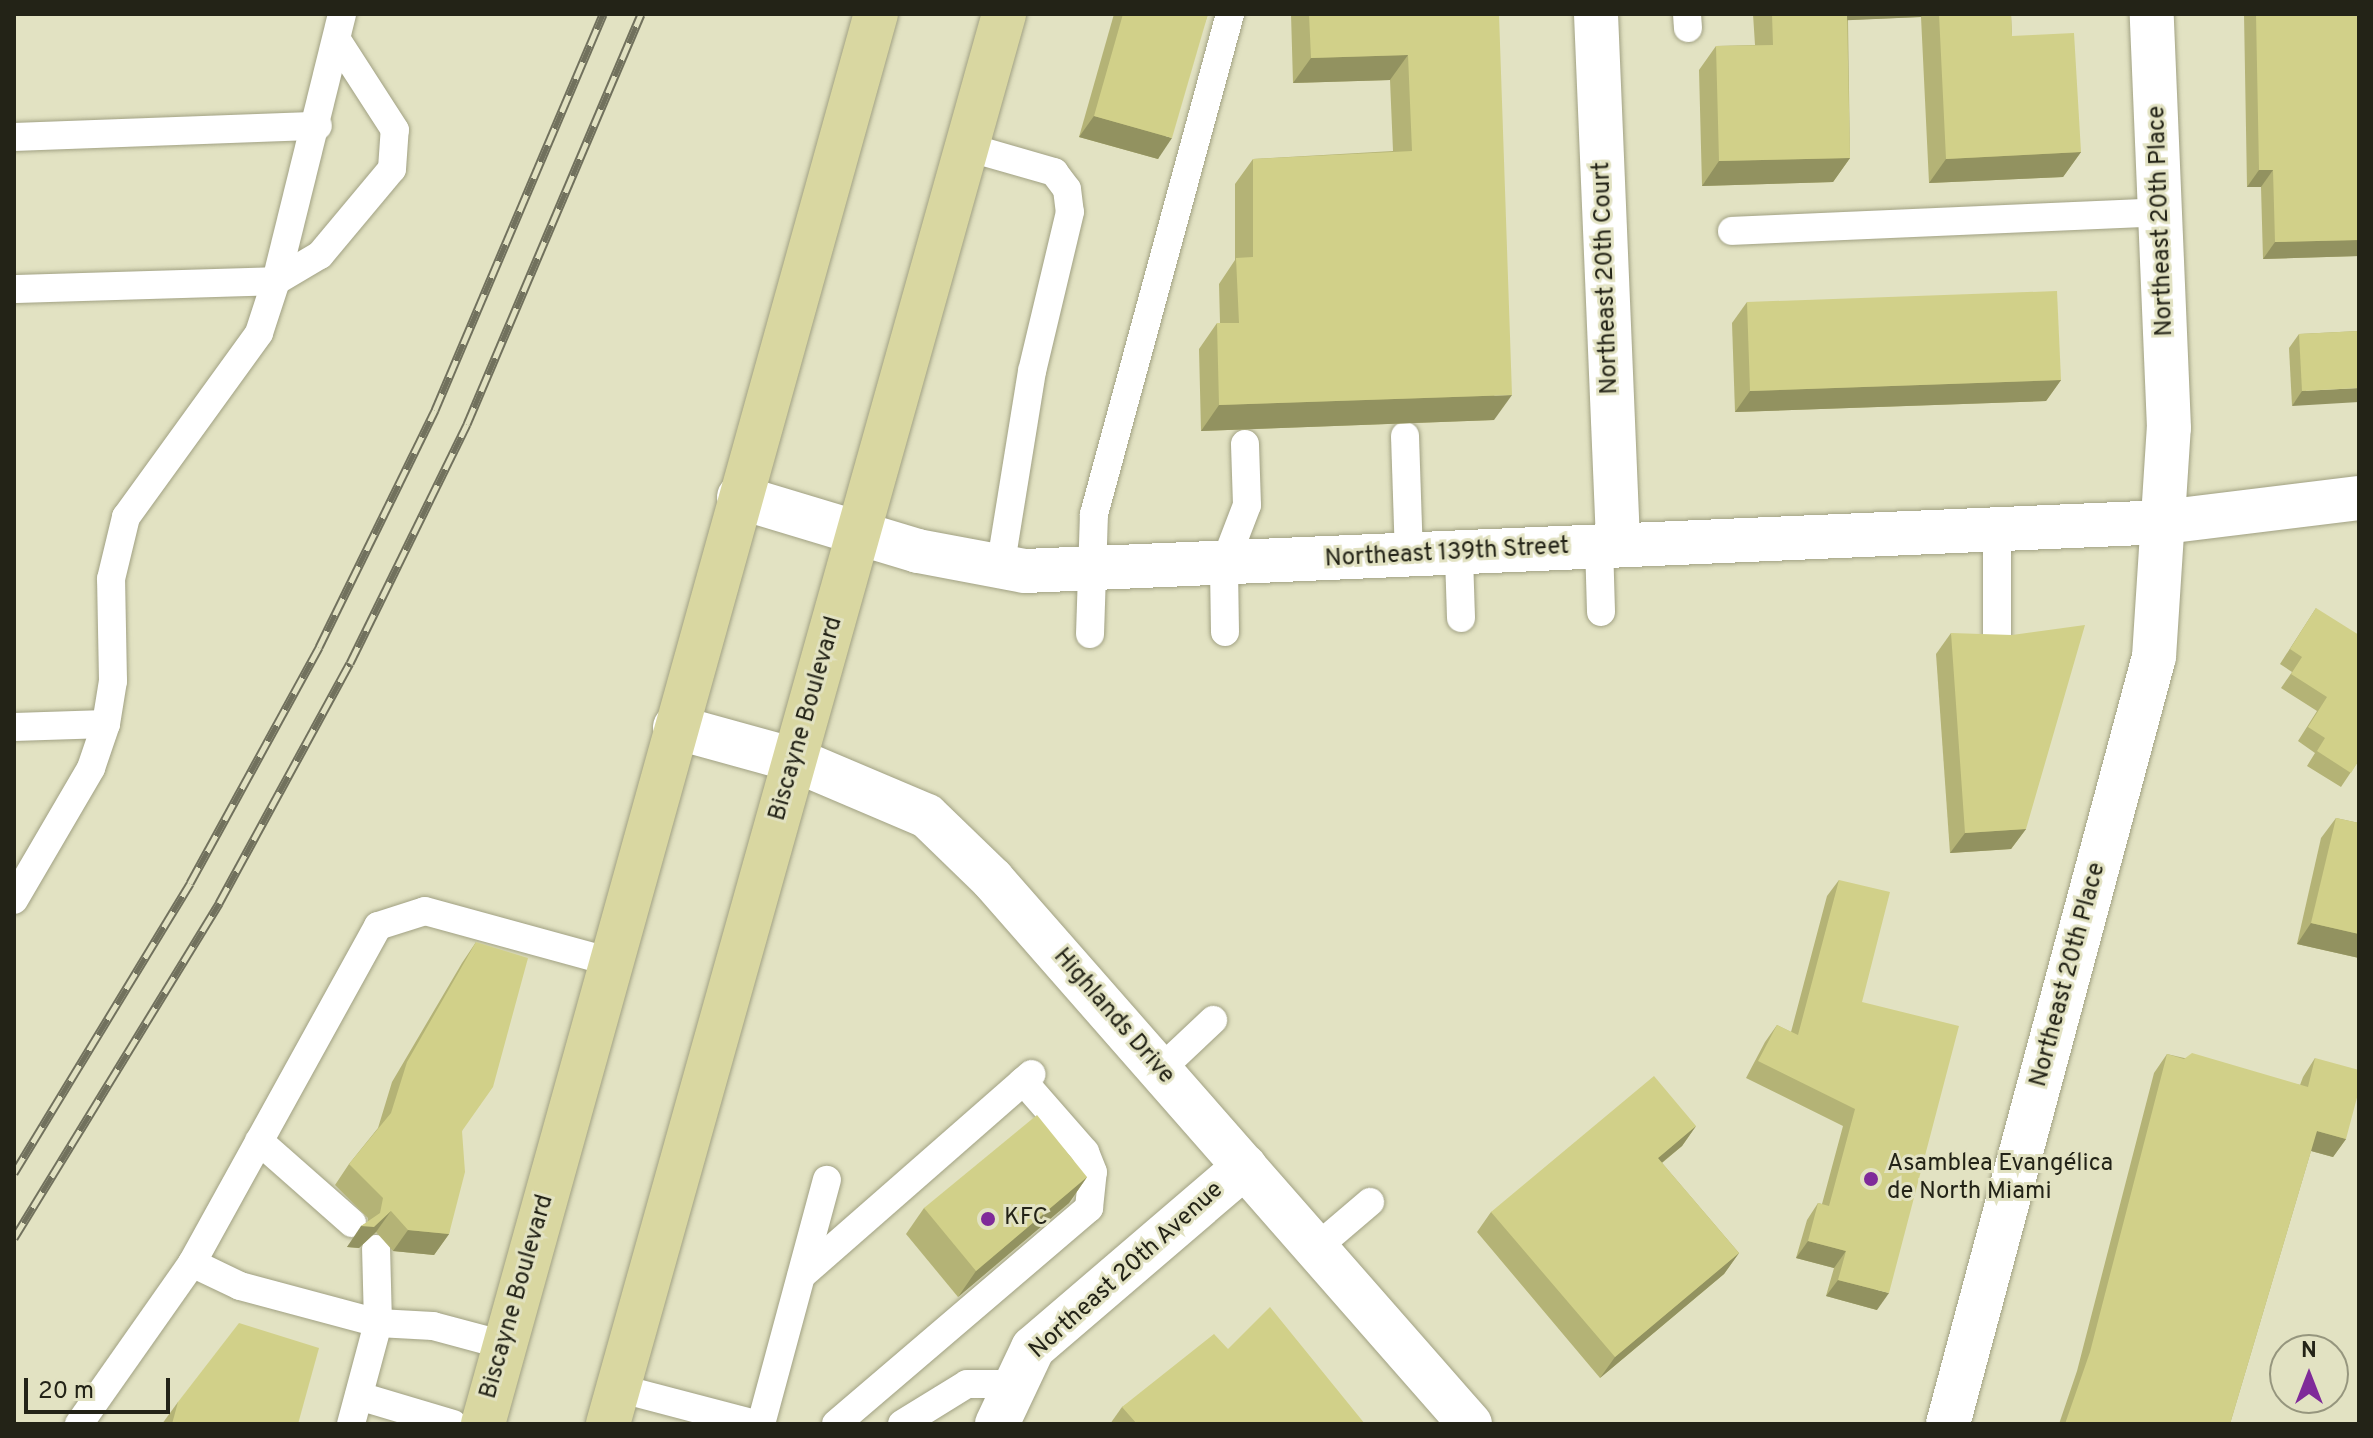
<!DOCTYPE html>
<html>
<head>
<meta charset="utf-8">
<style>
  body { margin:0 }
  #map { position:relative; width:2373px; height:1438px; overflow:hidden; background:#e2e2c2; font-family:Overpass,sans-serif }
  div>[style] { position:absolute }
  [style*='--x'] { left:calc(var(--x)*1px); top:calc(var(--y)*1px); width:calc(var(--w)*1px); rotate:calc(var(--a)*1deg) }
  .roads { filter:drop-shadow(0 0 2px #a1a183) drop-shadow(0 0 2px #a1a183) }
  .lane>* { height:28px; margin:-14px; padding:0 14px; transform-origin:14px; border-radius:14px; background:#fff }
  .street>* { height:44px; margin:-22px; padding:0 22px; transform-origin:22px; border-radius:22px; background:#fff }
  .primary>* { height:44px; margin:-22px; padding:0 22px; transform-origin:22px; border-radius:22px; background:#d9d7a1 }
  .rail>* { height:9px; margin-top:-4.5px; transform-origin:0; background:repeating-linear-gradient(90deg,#e2e2c2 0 18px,#71715d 0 36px); box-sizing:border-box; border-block:2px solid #71715d }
  .wall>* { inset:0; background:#b4b376 }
  .shaded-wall>* { inset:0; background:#929260 }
  .building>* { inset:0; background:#d1d089 }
  .dots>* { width:22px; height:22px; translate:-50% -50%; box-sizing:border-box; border:4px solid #e2e2c2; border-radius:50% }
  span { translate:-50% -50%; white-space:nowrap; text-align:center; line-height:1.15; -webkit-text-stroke:6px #e2e2c2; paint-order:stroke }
  .street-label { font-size:24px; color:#232317 }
  .poi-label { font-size:24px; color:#232317 }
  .left { translate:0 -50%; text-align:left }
  .frame { position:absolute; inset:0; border:16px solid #232317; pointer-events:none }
  .north { position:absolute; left:2269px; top:1334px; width:80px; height:80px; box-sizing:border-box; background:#e2e2c2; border:2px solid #96967e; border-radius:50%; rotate:0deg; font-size:22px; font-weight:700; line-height:32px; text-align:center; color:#232317 }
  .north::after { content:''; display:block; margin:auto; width:28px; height:36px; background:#7f2a99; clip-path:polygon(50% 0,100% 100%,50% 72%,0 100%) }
  .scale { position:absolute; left:24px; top:1378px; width:146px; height:36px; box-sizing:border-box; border:4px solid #232317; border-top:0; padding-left:10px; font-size:24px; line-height:28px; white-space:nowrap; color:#232317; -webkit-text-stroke:6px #e2e2c2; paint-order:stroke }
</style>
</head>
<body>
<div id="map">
  <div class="roads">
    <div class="lane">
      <div style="--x:1687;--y:14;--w:14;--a:86"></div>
      <div style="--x:14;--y:137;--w:304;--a:-2.1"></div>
      <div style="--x:967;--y:147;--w:91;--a:16"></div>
      <div style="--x:1054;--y:172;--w:21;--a:53"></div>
      <div style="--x:1067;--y:189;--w:23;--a:83"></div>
      <div style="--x:1070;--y:212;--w:163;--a:103.4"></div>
      <div style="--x:1032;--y:371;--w:201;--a:99.2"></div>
      <div style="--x:1732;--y:231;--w:432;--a:-2.5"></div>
      <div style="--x:14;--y:289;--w:262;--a:-1.7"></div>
      <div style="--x:276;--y:281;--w:275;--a:-76.1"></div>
      <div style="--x:1405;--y:436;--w:123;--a:88.1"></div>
      <div style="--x:1599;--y:544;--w:68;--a:88.3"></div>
      <div style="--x:1459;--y:557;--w:61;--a:88.1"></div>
      <div style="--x:1225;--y:632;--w:67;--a:-90.9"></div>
      <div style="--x:1224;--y:565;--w:64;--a:-69"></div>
      <div style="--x:1247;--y:505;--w:61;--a:-91.9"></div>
      <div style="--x:1090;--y:634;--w:120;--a:-88.1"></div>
      <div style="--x:1094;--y:514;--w:518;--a:-74.78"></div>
      <div style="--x:1997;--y:639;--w:113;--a:-90"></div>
      <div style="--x:14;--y:727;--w:92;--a:-1.9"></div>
      <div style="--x:14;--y:900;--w:153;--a:-59.7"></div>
      <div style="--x:91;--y:768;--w:46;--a:-71.2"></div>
      <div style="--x:106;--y:724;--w:44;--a:-80.8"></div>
      <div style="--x:113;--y:681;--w:102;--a:-91.1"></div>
      <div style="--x:111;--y:579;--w:64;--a:-76.4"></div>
      <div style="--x:126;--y:517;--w:227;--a:-54.1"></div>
      <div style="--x:259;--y:333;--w:55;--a:-71.9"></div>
      <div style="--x:276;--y:281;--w:51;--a:-30.6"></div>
      <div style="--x:320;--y:255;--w:112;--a:-50.1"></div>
      <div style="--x:392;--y:169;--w:39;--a:-86"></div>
      <div style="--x:395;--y:130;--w:107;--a:-122.8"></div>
      <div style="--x:1160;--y:1070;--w:73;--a:-43.3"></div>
      <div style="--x:259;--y:1141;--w:124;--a:41.4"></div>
      <div style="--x:1316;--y:1248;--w:71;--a:-40.4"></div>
      <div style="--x:192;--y:1263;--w:53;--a:25.6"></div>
      <div style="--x:240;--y:1286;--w:143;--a:15"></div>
      <div style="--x:378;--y:1323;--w:55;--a:3.1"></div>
      <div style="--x:433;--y:1326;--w:73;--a:15"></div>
      <div style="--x:802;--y:1275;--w:305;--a:-41.2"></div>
      <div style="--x:618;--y:1388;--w:142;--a:14.7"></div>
      <div style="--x:359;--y:1396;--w:98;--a:16.6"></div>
      <div style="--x:79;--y:1424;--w:197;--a:-54.9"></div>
      <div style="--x:192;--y:1263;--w:385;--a:-61.1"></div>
      <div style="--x:378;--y:926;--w:49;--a:-17.7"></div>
      <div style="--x:425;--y:911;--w:194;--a:15.3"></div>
      <div style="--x:351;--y:1424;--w:105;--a:-75"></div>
      <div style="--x:378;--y:1323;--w:74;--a:-91.5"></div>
      <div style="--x:761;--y:1424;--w:253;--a:-74.9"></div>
      <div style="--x:836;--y:1424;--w:333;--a:-40.5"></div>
      <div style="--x:1089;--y:1208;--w:36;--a:-84"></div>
      <div style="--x:1093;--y:1172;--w:22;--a:-112"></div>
      <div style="--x:1085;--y:1152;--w:94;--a:-131.1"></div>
      <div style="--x:902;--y:1424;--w:76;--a:-31.6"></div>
      <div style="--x:967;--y:1384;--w:43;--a:0"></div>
    </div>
    <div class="street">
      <div style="--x:1596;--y:14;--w:528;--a:87.61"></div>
      <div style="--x:739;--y:497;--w:187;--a:16.8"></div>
      <div style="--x:918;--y:551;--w:109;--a:10.6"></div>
      <div style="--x:1025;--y:571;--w:1140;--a:-2.46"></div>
      <div style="--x:2164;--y:522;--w:196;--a:-7"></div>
      <div style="--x:675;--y:727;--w:124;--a:15.4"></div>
      <div style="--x:795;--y:760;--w:143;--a:23"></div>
      <div style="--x:927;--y:816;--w:91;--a:44.1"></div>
      <div style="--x:992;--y:879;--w:725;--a:48.75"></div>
      <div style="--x:997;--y:1424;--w:84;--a:-64.7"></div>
      <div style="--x:1033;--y:1348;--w:279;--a:-40.6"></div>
      <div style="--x:1948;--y:1424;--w:794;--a:-74.97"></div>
      <div style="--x:2154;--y:657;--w:229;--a:-86.3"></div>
      <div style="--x:2169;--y:428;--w:414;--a:-92.4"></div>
    </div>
    <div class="primary">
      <div style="--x:483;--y:1424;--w:1464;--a:-74.43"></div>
      <div style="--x:608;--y:1424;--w:1465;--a:-74.31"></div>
    </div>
  </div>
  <div class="rail">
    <div style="--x:14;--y:1173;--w:339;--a:-58.7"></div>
    <div style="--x:190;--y:883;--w:269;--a:-61.3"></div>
    <div style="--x:319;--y:647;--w:264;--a:-63.9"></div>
    <div style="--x:435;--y:410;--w:430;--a:-67"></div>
    <div style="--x:14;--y:1238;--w:393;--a:-58.5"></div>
    <div style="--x:219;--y:903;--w:273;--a:-61.4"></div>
    <div style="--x:350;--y:663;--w:266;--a:-63.9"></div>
    <div style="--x:467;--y:424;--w:445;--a:-67"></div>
  </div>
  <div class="wall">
    <div style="clip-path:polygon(1114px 14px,1208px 14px,1158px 159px,1079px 137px)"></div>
    <div style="clip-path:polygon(1291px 14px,1499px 14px,1494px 420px,1201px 431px,1199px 349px,1217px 323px,1220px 323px,1219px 284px,1235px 260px,1235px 184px,1253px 159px,1393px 151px,1390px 80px,1293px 83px)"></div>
    <div style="clip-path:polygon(1753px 14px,2011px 14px,2012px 36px,2081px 152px,2063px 177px,1929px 183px,1921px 17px,1848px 20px,1850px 158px,1833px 182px,1702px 186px,1699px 70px,1716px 46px,1755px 45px)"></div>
    <div style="clip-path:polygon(2244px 14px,2359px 14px,2359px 256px,2263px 259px,2261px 187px,2247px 187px)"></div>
    <div style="clip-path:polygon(1747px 302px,2061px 380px,2046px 401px,1735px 412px,1732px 323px)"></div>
    <div style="clip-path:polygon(2359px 331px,2292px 406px,2289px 348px,2299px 334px)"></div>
    <div style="clip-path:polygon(2316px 608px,2359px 760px,2341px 787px,2307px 766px,2315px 753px,2298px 741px,2317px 711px,2281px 688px,2292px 672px,2280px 664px)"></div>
    <div style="clip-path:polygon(1951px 633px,2026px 829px,2011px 849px,1950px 853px,1936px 654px)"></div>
    <div style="clip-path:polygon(2336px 818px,2359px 823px,2359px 958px,2297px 944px,2321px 838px)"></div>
    <div style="clip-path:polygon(1839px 880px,1862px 1002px,1877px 1310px,1826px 1296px,1834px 1268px,1796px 1258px,1807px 1220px,1818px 1203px,1822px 1204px,1843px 1126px,1746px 1078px,1765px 1042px,1777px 1025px,1791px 1032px,1827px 896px)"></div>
    <div style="clip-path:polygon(476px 942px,462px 1132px,449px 1234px,434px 1255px,393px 1251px,376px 1232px,359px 1248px,347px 1247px,368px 1222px,368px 1218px,335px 1185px,349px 1164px,378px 1128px,392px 1082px,462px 963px)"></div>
    <div style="clip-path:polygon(2167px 1054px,2300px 1085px,2303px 1077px,2315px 1058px,2346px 1139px,2333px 1157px,2311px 1151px,2230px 1424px,2059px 1424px,2077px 1371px,2154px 1073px)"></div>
    <div style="clip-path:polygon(1696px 1126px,1682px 1146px,1662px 1163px,1739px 1253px,1724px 1274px,1600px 1378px,1477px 1232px,1491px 1212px)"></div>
    <div style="clip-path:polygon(1087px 1177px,1069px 1203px,958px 1297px,906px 1234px,924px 1208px)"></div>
    <div style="clip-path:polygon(1228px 1349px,1365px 1424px,1110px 1424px,1122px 1407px)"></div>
    <div style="clip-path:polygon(178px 1402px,298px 1424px,162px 1424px)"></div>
  </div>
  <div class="shaded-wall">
    <div style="clip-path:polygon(1835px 14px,1923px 14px,1921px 17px,1830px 21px)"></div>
    <div style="clip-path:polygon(1408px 55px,1390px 80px,1293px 83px,1311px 58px)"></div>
    <div style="clip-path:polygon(1094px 116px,1172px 138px,1158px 159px,1079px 137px)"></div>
    <div style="clip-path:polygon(2081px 152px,2063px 177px,1929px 183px,1946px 159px)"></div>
    <div style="clip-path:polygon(1850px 158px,1833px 182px,1702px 186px,1719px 161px)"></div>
    <div style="clip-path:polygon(2259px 170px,2273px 170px,2261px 187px,2247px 187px)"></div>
    <div style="clip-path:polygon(2359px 240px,2359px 256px,2263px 259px,2275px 242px)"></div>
    <div style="clip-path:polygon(2061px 380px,2046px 401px,1735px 412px,1750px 391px)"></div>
    <div style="clip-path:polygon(2359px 388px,2359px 402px,2292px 406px,2302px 391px)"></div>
    <div style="clip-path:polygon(1512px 395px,1494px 420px,1201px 431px,1219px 405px)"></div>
    <div style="clip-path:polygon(2026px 829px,2011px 849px,1950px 853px,1965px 833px)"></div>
    <div style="clip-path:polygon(2311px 923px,2359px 934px,2359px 958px,2297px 944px)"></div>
    <div style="clip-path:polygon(1696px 1126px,1682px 1146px,1643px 1178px,1658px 1158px)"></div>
    <div style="clip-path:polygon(2317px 1131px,2346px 1139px,2333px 1157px,2304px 1149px)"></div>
    <div style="clip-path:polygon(1087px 1177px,1069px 1203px,958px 1297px,976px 1271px)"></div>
    <div style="clip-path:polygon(391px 1211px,376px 1232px,359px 1248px,347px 1247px,361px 1226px)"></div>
    <div style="clip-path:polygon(408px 1230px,449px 1234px,434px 1255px,393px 1251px)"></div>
    <div style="clip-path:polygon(1808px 1241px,1846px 1251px,1834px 1268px,1796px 1258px)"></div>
    <div style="clip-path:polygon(1739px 1253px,1724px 1274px,1600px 1378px,1615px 1357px)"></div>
    <div style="clip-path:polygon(1838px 1280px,1889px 1293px,1877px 1310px,1826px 1296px)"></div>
  </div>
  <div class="building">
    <div style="clip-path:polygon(1123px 14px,1208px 14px,1172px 138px,1094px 116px)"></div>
    <div style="clip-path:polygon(1309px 14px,1499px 14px,1512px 395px,1219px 405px,1217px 323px,1239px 323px,1236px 258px,1253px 257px,1253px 159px,1412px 151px,1408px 55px,1311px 58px)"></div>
    <div style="clip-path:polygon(1772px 14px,1847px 14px,1850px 158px,1719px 161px,1716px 46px,1773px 45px)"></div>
    <div style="clip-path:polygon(1939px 14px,2011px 14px,2012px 36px,2074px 33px,2081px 152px,1946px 159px)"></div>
    <div style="clip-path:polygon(2256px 14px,2359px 14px,2359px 240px,2275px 242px,2273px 170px,2259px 170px)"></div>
    <div style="clip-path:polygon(2057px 291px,2061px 380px,1750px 391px,1747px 302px)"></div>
    <div style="clip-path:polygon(2359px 331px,2359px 388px,2302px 391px,2299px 334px)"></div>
    <div style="clip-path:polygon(2316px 608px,2359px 635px,2359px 760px,2351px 773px,2317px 751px,2325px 738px,2308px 727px,2327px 697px,2291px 674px,2302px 657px,2290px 649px)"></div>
    <div style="clip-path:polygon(2085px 625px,2026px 829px,1965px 833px,1951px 633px,2012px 635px)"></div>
    <div style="clip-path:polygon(2336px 818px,2359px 823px,2359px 934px,2311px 923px)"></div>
    <div style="clip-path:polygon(1839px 880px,1890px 892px,1862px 1002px,1959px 1026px,1889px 1293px,1838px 1280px,1846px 1251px,1808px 1241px,1818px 1203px,1829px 1206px,1855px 1109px,1758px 1061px,1777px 1025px,1798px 1035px)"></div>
    <div style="clip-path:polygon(476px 942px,528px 958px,493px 1087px,462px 1131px,465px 1172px,449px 1234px,408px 1230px,391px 1211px,374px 1227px,361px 1226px,380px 1213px,383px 1198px,349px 1164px,391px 1113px,407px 1062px)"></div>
    <div style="clip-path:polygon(2192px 1053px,2308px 1087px,2315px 1058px,2359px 1070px,2359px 1090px,2346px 1139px,2317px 1131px,2230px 1424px,2065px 1424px,2090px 1352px,2167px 1054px,2184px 1059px)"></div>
    <div style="clip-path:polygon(1654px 1076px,1696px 1126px,1658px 1158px,1739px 1253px,1615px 1357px,1491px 1212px)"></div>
    <div style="clip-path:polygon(1037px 1115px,1087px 1177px,976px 1271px,924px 1208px)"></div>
    <div style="clip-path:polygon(1270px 1307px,1365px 1424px,1137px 1424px,1122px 1407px,1214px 1334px,1228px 1349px)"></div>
    <div style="clip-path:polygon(239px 1323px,319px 1348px,298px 1424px,172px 1424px,178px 1402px)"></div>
  </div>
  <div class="dots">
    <div style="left:1871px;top:1179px;background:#7f2a99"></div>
    <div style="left:988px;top:1219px;background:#7f2a99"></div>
  </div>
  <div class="street-label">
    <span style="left:2162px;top:221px;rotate:-92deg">Northeast 20th Place</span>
    <span style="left:1607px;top:278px;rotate:-92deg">Northeast 20th Court</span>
    <span style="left:1447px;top:554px;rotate:-3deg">Northeast 139th Street</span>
    <span style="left:807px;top:719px;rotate:-74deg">Biscayne Boulevard</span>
    <span style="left:2069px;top:975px;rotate:-75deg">Northeast 20th Place</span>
    <span style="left:1113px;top:1017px;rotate:49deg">Highlands Drive</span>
    <span style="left:1127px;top:1271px;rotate:-42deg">Northeast 20th Avenue</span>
    <span style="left:518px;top:1297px;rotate:-74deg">Biscayne Boulevard</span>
  </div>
  <div class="poi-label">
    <span class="left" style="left:1887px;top:1179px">Asamblea Evangélica<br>de North Miami</span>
    <span class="left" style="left:1004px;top:1219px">KFC</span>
  </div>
  <div class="frame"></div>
  <div class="north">N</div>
  <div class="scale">20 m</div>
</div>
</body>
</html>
